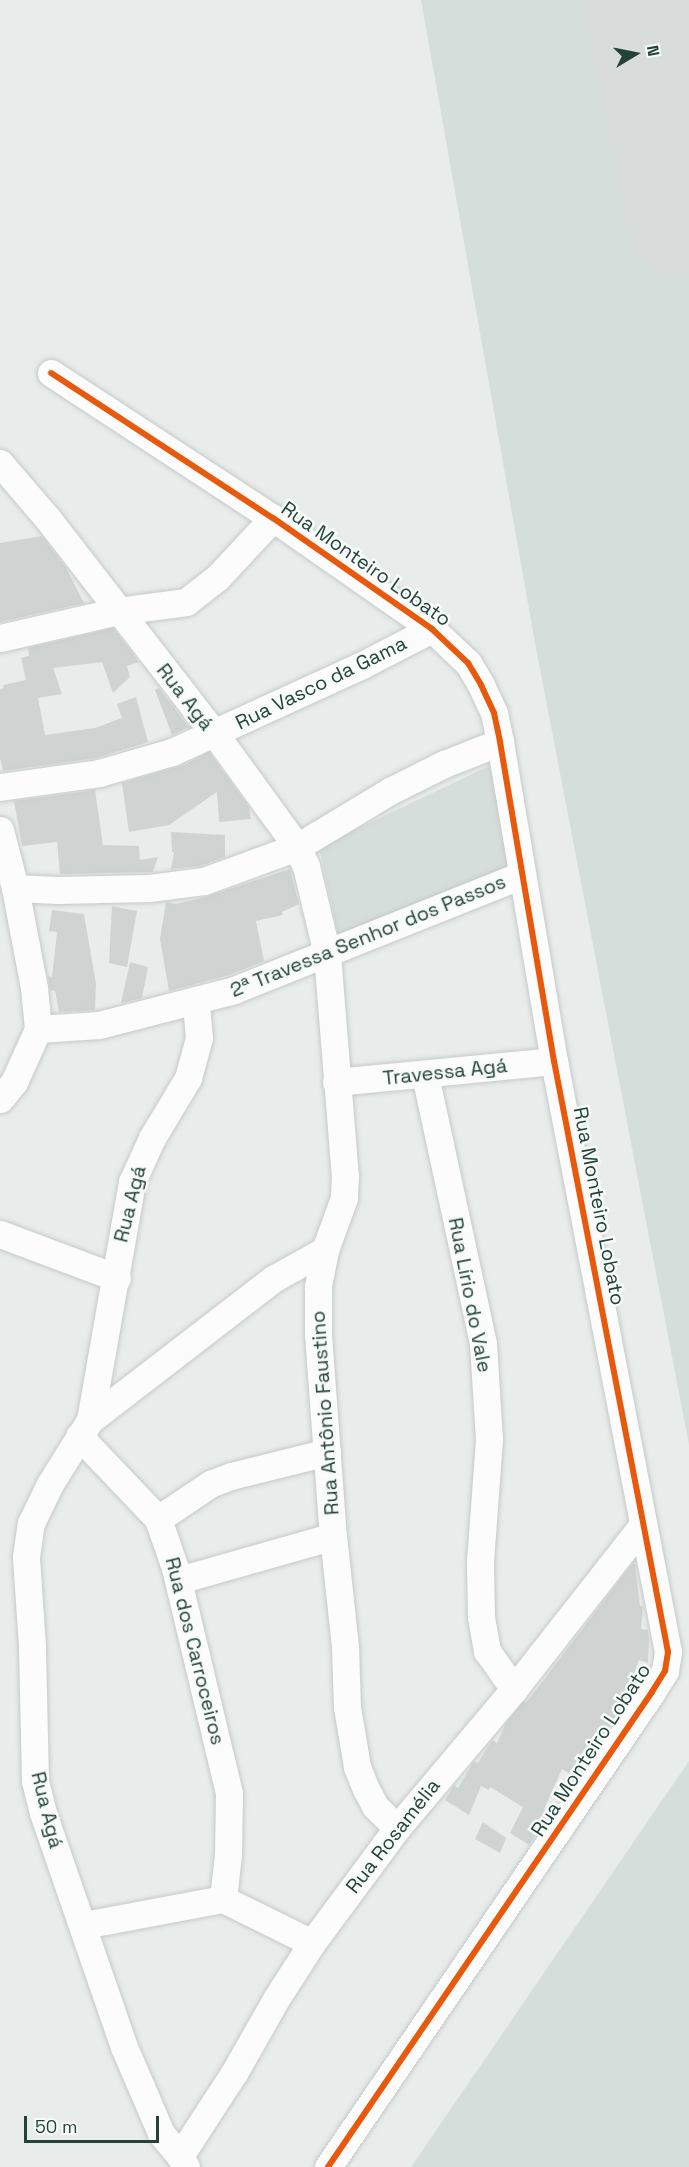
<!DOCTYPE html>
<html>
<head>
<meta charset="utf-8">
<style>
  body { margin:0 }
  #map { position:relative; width:689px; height:2167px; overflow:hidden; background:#e8edeb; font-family:"Space Grotesk",sans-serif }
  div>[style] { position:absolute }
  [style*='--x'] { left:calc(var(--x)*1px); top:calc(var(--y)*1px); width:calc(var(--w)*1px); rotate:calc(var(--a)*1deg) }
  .built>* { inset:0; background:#d6dedb }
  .runway>* { height:122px; margin:-61px; padding:0 61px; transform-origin:61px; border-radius:61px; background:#d8dddc }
  .building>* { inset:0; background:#cfd4d2 }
  .roads { filter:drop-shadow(0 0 2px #c5cac8) drop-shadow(0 0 2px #c5cac8) }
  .minor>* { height:27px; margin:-13.5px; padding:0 13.5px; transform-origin:13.5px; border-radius:13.5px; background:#fcfcfc }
  .cycleway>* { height:6px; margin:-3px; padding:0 3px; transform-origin:3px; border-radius:3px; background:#e8590c }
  span { translate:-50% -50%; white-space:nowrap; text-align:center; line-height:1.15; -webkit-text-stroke:5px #f7fbf9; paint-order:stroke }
  .street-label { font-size:20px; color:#24423a }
  .north { position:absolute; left:605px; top:24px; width:60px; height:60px; -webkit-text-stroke:4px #f7fbf9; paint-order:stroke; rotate:80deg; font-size:16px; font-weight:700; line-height:24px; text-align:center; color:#24423a }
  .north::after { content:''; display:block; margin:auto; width:21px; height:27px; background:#24423a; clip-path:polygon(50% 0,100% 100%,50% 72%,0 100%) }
  .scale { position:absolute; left:24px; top:2116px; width:135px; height:27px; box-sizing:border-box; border:3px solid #24423a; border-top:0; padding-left:8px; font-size:18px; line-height:21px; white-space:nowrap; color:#24423a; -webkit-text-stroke:4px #f7fbf9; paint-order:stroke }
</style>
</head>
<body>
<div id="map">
  <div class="built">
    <div style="clip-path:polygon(421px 0,689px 0,689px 1445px,535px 643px)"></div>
    <div style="clip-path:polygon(493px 764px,510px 866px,340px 943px,319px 847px)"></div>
    <div style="clip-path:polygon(689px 1761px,689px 2167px,411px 2167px)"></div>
  </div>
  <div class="runway">
    <div style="--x:643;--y:0;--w:226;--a:78.2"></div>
  </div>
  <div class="building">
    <div style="clip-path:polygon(42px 536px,66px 568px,84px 603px,0 622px,0 543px)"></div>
    <div style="clip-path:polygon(113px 628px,139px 662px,127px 666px,130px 677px,113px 693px,102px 662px,53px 668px,62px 694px,38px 698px,45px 735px,95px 728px,122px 718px,117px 704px,136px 697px,148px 742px,96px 758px,3px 771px,0 758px,0 689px,4px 688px,3px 685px,26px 680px,21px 658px,29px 656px,28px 648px)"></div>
    <div style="clip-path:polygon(159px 688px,189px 727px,172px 735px,155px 690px)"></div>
    <div style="clip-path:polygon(209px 752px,249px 807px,251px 819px,219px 822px,217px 792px,169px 825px,129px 832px,122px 783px,184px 765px)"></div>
    <div style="clip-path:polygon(95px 790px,103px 845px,139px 846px,140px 860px,158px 857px,153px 872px,60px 874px,57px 842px,22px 846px,14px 801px)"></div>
    <div style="clip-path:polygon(171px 832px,225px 835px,225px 857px,200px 866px,171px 869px,174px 853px,172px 852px)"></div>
    <div style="clip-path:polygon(290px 869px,299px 904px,282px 912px,283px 915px,256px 921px,264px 961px,229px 975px,169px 991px,160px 939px,166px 902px,176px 904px,209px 896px)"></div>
    <div style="clip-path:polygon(112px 906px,137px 911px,127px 967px,109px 963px)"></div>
    <div style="clip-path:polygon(52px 910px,84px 914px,96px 984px,95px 1010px,59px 1012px,55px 991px,50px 990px,48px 976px,52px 977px,57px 932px,49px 931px)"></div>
    <div style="clip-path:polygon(130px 962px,148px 967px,142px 998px,121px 1003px)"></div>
    <div style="clip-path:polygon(632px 1564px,635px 1564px,640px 1606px,643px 1606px,641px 1629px,648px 1630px,649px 1638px,648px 1663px,639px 1660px,621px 1710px,575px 1777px,562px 1769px,544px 1809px,550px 1813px,529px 1845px,510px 1833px,523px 1807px,490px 1787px,489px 1790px,481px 1786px,469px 1815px,445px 1800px,454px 1785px,458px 1788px,474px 1761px,478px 1763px,492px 1740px,497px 1743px,506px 1723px,524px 1701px,526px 1703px)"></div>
    <div style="clip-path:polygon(483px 1822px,506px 1838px,500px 1853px,475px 1839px)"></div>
  </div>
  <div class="roads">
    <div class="minor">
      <div style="--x:51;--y:373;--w:265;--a:33.2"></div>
      <div style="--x:273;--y:518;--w:194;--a:34.9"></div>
      <div style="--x:432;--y:629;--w:50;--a:43.4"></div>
      <div style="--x:468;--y:663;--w:26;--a:59"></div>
      <div style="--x:481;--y:685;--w:31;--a:65"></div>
      <div style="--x:494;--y:713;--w:30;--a:78"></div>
      <div style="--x:500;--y:742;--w:324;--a:80.4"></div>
      <div style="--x:554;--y:1061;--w:602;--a:79.08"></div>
      <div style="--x:668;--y:1652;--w:19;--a:99"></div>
      <div style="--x:665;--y:1671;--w:25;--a:122"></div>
      <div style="--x:652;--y:1692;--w:575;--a:124.3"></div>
      <div style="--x:0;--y:463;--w:74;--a:49.4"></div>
      <div style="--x:48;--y:519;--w:272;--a:52.2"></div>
      <div style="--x:215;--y:734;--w:140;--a:54"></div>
      <div style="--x:297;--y:847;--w:21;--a:65"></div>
      <div style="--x:306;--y:866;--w:90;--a:76.6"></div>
      <div style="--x:327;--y:954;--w:223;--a:85.4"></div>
      <div style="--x:345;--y:1176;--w:22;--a:93"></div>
      <div style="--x:344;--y:1198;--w:55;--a:110.1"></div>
      <div style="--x:325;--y:1250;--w:38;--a:101"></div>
      <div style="--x:318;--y:1287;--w:47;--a:90"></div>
      <div style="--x:318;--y:1334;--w:203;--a:85.8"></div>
      <div style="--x:333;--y:1536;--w:112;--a:83.8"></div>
      <div style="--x:345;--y:1647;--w:60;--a:88.1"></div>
      <div style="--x:347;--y:1707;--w:61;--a:80.5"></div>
      <div style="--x:357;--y:1767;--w:24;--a:68"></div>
      <div style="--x:366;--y:1789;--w:19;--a:62"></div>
      <div style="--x:375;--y:1806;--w:31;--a:45"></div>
      <div style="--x:0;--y:638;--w:121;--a:-12.9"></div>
      <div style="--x:118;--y:611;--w:69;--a:-7.5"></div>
      <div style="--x:186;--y:602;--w:39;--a:-38"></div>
      <div style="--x:217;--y:578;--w:82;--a:-47"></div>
      <div style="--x:0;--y:787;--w:100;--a:-8"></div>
      <div style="--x:99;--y:773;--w:76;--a:-16"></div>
      <div style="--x:172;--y:752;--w:207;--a:-24.6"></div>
      <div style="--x:360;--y:666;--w:81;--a:-27.2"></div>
      <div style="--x:0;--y:830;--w:60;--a:75.5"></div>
      <div style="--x:15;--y:888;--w:102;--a:79.2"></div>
      <div style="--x:34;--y:988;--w:41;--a:84.4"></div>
      <div style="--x:38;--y:1029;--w:58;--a:114.4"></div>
      <div style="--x:14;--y:1082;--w:22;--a:129"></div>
      <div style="--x:15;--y:888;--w:43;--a:2.7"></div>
      <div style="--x:58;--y:890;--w:91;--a:-1.3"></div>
      <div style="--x:149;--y:888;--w:55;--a:-7.3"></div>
      <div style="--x:204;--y:881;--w:99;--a:-20.1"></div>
      <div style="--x:297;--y:847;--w:109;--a:-31.1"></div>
      <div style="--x:390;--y:791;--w:60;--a:-26.6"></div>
      <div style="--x:444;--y:764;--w:60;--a:-21.4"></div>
      <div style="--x:38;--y:1029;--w:61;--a:-3.8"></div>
      <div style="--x:99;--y:1025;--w:139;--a:-14.5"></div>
      <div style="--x:234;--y:990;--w:310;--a:-21.8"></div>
      <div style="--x:425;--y:1075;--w:275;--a:77.8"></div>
      <div style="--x:483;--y:1344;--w:95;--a:86.4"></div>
      <div style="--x:489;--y:1439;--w:123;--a:94.2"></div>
      <div style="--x:480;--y:1562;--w:55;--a:89"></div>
      <div style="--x:481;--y:1617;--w:35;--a:80"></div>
      <div style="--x:487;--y:1651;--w:47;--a:54.6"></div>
      <div style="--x:336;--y:1082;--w:219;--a:-5.5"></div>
      <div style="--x:0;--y:1234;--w:125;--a:20.6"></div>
      <div style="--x:90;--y:1420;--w:231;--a:-37.6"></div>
      <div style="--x:273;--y:1279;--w:60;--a:-29.1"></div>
      <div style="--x:79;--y:1436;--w:115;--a:46.4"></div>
      <div style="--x:158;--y:1519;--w:52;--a:70.9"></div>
      <div style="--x:175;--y:1568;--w:231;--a:76.5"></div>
      <div style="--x:229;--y:1793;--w:61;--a:90.9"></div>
      <div style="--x:228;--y:1854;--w:45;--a:96.3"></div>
      <div style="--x:158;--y:1519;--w:63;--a:-33.9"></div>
      <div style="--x:210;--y:1484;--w:22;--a:-21"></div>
      <div style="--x:231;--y:1476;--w:99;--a:-14"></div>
      <div style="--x:179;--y:1580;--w:160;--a:-15.9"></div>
      <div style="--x:84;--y:1925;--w:141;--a:-10.6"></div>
      <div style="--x:223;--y:1899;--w:99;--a:26.3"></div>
      <div style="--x:180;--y:2156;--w:30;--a:-130"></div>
      <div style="--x:161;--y:2133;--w:94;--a:-113.3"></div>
      <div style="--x:124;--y:2047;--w:248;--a:-109.1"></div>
      <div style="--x:43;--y:1813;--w:33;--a:-104"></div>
      <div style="--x:35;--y:1781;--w:135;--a:-91.3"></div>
      <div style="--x:32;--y:1646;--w:89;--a:-93.9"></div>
      <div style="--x:26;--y:1557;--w:34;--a:-82"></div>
      <div style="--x:31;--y:1523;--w:43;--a:-64"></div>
      <div style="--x:50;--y:1484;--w:75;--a:-58"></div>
      <div style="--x:90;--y:1420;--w:242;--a:-80"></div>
      <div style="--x:132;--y:1182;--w:48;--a:-65.6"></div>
      <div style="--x:152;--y:1138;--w:70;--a:-59"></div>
      <div style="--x:188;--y:1078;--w:41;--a:-74.6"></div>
      <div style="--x:199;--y:1038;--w:38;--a:-95"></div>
      <div style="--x:186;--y:2167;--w:13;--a:-119"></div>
      <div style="--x:180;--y:2156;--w:99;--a:-57"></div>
      <div style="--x:234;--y:2073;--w:85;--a:-60.4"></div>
      <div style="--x:276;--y:1999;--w:67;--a:-57.3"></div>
      <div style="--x:312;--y:1943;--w:143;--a:-53.5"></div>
      <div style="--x:397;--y:1828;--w:182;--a:-49.9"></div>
      <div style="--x:514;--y:1689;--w:207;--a:-51.9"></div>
    </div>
  </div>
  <div class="cycleway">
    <div style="--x:51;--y:373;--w:265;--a:33.2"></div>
    <div style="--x:273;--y:518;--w:194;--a:34.9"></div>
    <div style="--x:432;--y:629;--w:50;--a:43.4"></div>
    <div style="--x:468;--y:663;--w:26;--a:59"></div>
    <div style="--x:481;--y:685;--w:31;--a:65"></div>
    <div style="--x:494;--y:713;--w:30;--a:78"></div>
    <div style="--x:500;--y:742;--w:324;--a:80.4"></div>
    <div style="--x:554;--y:1061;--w:602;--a:79.08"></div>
    <div style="--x:668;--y:1652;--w:19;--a:99"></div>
    <div style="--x:665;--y:1671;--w:25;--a:122"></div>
    <div style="--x:652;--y:1692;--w:575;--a:124.3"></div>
  </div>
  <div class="street-label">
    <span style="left:366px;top:564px;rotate:35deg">Rua Monteiro Lobato</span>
    <span style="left:321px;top:683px;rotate:-26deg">Rua Vasco da Gama</span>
    <span style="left:185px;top:697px;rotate:52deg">Rua Agá</span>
    <span style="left:368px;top:936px;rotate:-22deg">2ª Travessa Senhor dos Passos</span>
    <span style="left:445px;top:1072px;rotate:-6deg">Travessa Agá</span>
    <span style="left:130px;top:1204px;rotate:-76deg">Rua Agá</span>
    <span style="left:599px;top:1206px;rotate:79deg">Rua Monteiro Lobato</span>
    <span style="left:470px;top:1295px;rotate:79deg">Rua Lírio do Vale</span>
    <span style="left:325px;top:1413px;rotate:-94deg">Rua Antônio Faustino</span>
    <span style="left:195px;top:1651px;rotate:76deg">Rua dos Carroceiros</span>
    <span style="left:591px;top:1750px;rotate:-57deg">Rua Monteiro Lobato</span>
    <span style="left:47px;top:1810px;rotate:76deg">Rua Agá</span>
    <span style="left:393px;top:1836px;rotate:-52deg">Rua Rosamélia</span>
  </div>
  <div class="north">N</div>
  <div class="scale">50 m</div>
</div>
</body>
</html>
